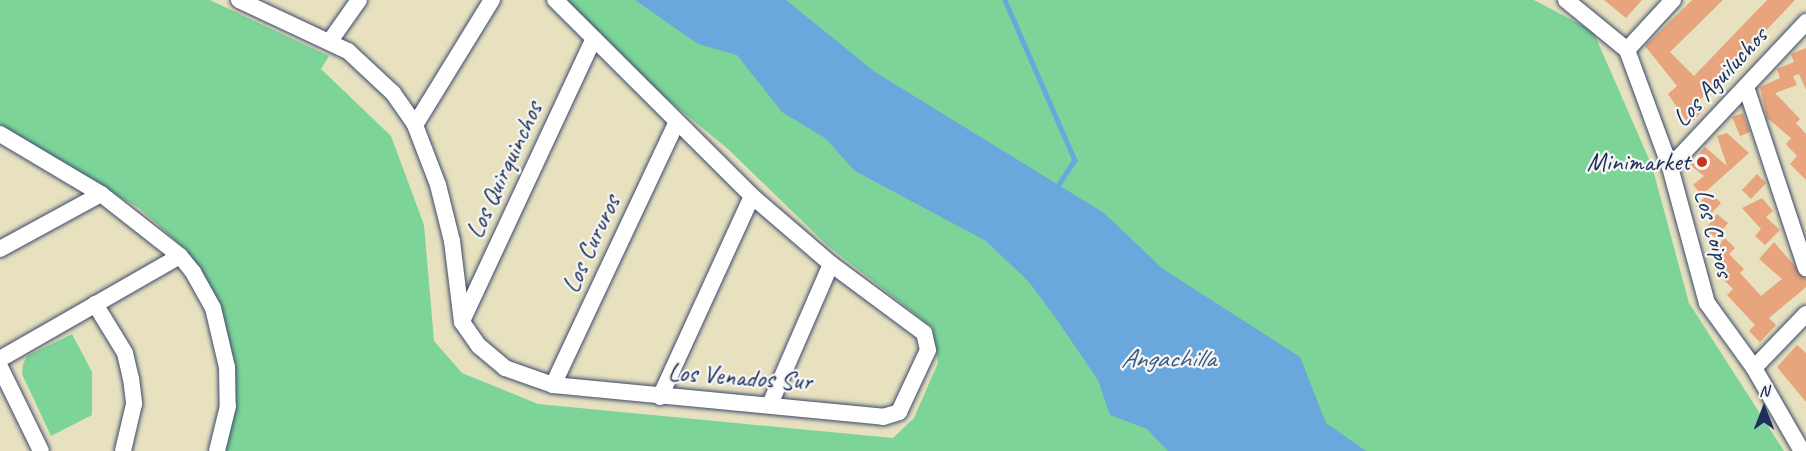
<!DOCTYPE html>
<html>
<head>
<meta charset="utf-8">
<style>
  body { margin:0 }
  #map { position:relative; width:1806px; height:451px; overflow:hidden; background:#e7e1bf; font-family:Caveat,sans-serif }
  div>[style] { position:absolute }
  [style*='--x'] { left:calc(var(--x)*1px); top:calc(var(--y)*1px); width:calc(var(--w)*1px); rotate:calc(var(--a)*1deg) }
  .green>* { inset:0; background:#7dd498 }
  .water>* { inset:0; background:#6aa7dc }
  .stream>* { height:4.5px; margin:-2.25px; padding:0 2.25px; transform-origin:2.25px; border-radius:2.25px; background:#6aa7dc }
  .building>* { inset:0; background:#e8a47c }
  .roads { filter:drop-shadow(0 0 2px #3a4a6d) drop-shadow(0 0 2px #3a4a6d) }
  .street>* { height:16px; margin:-8px; padding:0 8px; transform-origin:8px; border-radius:8px; background:#fff }
  .dots>* { width:16px; height:16px; translate:-50% -50%; box-sizing:border-box; border:3px solid #f6f6f2; border-radius:50% }
  span { translate:-50% -50%; white-space:nowrap; text-align:center; line-height:1.15; -webkit-text-stroke:4.5px #f6f6f2; paint-order:stroke }
  .street-label { font-size:26px; color:#1b2f5e }
  .poi-label { font-size:26px; color:#1b2f5e }
  .right { translate:-100% -50%; text-align:right }
  .water-label { font-size:27px; color:#37598a; font-style:italic }
  .north { position:absolute; left:1734px; top:379px; width:60px; height:60px; -webkit-text-stroke:4px #f6f6f2; paint-order:stroke; rotate:0deg; font-size:16px; font-weight:700; line-height:24px; text-align:center; color:#1b2f5e }
  .north::after { content:''; display:block; margin:auto; width:21px; height:27px; background:#1b2f5e; clip-path:polygon(50% 0,100% 100%,50% 72%,0 100%) }
</style>
</head>
<body>
<div id="map">
  <div class="green">
    <div style="clip-path:polygon(0 0,210px 0,329px 56px,321px 69px,391px 136px,424px 225px,434px 341px,462px 373px,538px 404px,893px 438px,914px 418px,938px 363px,932px 327px,828px 246px,728px 149px,650px 85px,566px 0,1534px 0,1593px 31px,1652px 166px,1689px 303px,1784px 451px,224px 451px,228px 437px,208px 285px,185px 249px,139px 208px,0 128px)"></div>
    <div style="clip-path:polygon(72px 334px,92px 372px,92px 415px,51px 436px,22px 374px,23px 364px,27px 356px)"></div>
  </div>
  <div class="water">
    <div style="clip-path:polygon(635px 0,786px 0,875px 72px,1104px 213px,1163px 269px,1300px 357px,1326px 423px,1366px 451px,1168px 451px,1147px 429px,1110px 415px,1098px 380px,1057px 320px,1029px 282px,986px 241px,855px 171px,825px 138px,782px 112px,737px 55px,698px 44px)"></div>
  </div>
  <div class="stream">
    <div style="--x:1005;--y:0;--w:175;--a:66.4"></div>
    <div style="--x:1075;--y:160;--w:30;--a:123"></div>
  </div>
  <div class="building">
    <div style="clip-path:polygon(1604px 0,1642px 0,1626px 18px)"></div>
    <div style="clip-path:polygon(1692px 0,1723px 0,1670px 52px,1694px 76px,1767px 0,1795px 0,1698px 102px,1705px 108px,1689px 125px,1668px 94px,1677px 86px,1645px 46px)"></div>
    <div style="clip-path:polygon(1806px 48px,1806px 90px,1799px 74px,1793px 76px,1797px 85px,1775px 93px,1800px 119px,1796px 123px,1806px 134px,1806px 180px,1790px 164px,1797px 156px,1786px 144px,1791px 138px,1767px 118px,1760px 87px,1780px 78px,1777px 69px,1794px 62px,1791px 54px)"></div>
    <div style="clip-path:polygon(1743px 113px,1750px 132px,1740px 136px,1732px 117px)"></div>
    <div style="clip-path:polygon(1727px 133px,1749px 153px,1702px 195px,1693px 185px,1704px 176px,1690px 165px,1705px 147px,1727px 166px,1717px 136px)"></div>
    <div style="clip-path:polygon(1757px 174px,1766px 183px,1751px 199px,1742px 190px)"></div>
    <div style="clip-path:polygon(1710px 192px,1721px 203px,1707px 218px,1696px 206px)"></div>
    <div style="clip-path:polygon(1762px 198px,1773px 211px,1766px 217px,1780px 230px,1765px 245px,1755px 236px,1761px 229px,1742px 208px)"></div>
    <div style="clip-path:polygon(1717px 214px,1728px 223px,1716px 238px,1705px 229px)"></div>
    <div style="clip-path:polygon(1725px 238px,1735px 248px,1729px 254px,1744px 269px,1740px 273px,1761px 296px,1782px 279px,1759px 259px,1774px 242px,1806px 279px,1806px 287px,1769px 318px,1776px 325px,1760px 342px,1749px 331px,1755px 325px,1727px 295px,1733px 289px,1719px 275px,1726px 268px,1710px 253px)"></div>
    <div style="clip-path:polygon(1797px 345px,1806px 353px,1806px 402px,1777px 367px)"></div>
  </div>
  <div class="roads">
    <div class="street">
      <div style="--x:239;--y:0;--w:120;--a:25.1"></div>
      <div style="--x:348;--y:51;--w:62;--a:43"></div>
      <div style="--x:393;--y:93;--w:39;--a:55"></div>
      <div style="--x:415;--y:125;--w:64;--a:69"></div>
      <div style="--x:438;--y:185;--w:58;--a:76"></div>
      <div style="--x:452;--y:241;--w:82;--a:83"></div>
      <div style="--x:462;--y:322;--w:29;--a:55"></div>
      <div style="--x:479;--y:346;--w:34;--a:40"></div>
      <div style="--x:505;--y:368;--w:51;--a:19.5"></div>
      <div style="--x:553;--y:385;--w:332;--a:5.5"></div>
      <div style="--x:883;--y:417;--w:17;--a:-17"></div>
      <div style="--x:899;--y:412;--w:68;--a:-64.9"></div>
      <div style="--x:928;--y:350;--w:17;--a:-103"></div>
      <div style="--x:924;--y:333;--w:116;--a:-143.4"></div>
      <div style="--x:831;--y:264;--w:104;--a:-139.3"></div>
      <div style="--x:752;--y:196;--w:278;--a:-135.1"></div>
      <div style="--x:1566;--y:0;--w:79;--a:39.3"></div>
      <div style="--x:1627;--y:50;--w:125;--a:69.8"></div>
      <div style="--x:1670;--y:167;--w:141;--a:74.8"></div>
      <div style="--x:1707;--y:303;--w:80;--a:54.1"></div>
      <div style="--x:1754;--y:368;--w:96;--a:60"></div>
      <div style="--x:330;--y:41;--w:50;--a:-54.7"></div>
      <div style="--x:1627;--y:50;--w:68;--a:-47.4"></div>
      <div style="--x:1746;--y:87;--w:191;--a:71.7"></div>
      <div style="--x:415;--y:125;--w:147;--a:-58.4"></div>
      <div style="--x:0;--y:134;--w:117;--a:30.7"></div>
      <div style="--x:101;--y:194;--w:100;--a:38.1"></div>
      <div style="--x:180;--y:256;--w:21;--a:51"></div>
      <div style="--x:193;--y:272;--w:41;--a:60.9"></div>
      <div style="--x:213;--y:308;--w:61;--a:76.7"></div>
      <div style="--x:227;--y:367;--w:39;--a:89"></div>
      <div style="--x:228;--y:406;--w:46;--a:103.7"></div>
      <div style="--x:1670;--y:167;--w:199;--a:-46.8"></div>
      <div style="--x:0;--y:249;--w:115;--a:-28.6"></div>
      <div style="--x:95;--y:304;--w:57;--a:58.5"></div>
      <div style="--x:125;--y:353;--w:26;--a:77"></div>
      <div style="--x:131;--y:378;--w:26;--a:83"></div>
      <div style="--x:134;--y:404;--w:48;--a:103.2"></div>
      <div style="--x:462;--y:321;--w:310;--a:-65"></div>
      <div style="--x:0;--y:359;--w:207;--a:-29.8"></div>
      <div style="--x:0;--y:367;--w:93;--a:64"></div>
      <div style="--x:1754;--y:368;--w:75;--a:-46.1"></div>
      <div style="--x:553;--y:385;--w:289;--a:-64.8"></div>
      <div style="--x:660;--y:397;--w:221;--a:-65.4"></div>
      <div style="--x:771;--y:402;--w:150;--a:-66.5"></div>
    </div>
  </div>
  <div class="dots">
    <div style="left:1702px;top:162px;background:#c8321e"></div>
  </div>
  <div class="street-label">
    <span style="left:1720px;top:77px;rotate:-47deg">Los Aguiluchos</span>
    <span style="left:504px;top:170px;rotate:-65deg">Los Quirquinchos</span>
    <span style="left:1714px;top:233px;rotate:75deg">Los Coipos</span>
    <span style="left:591px;top:244px;rotate:-65deg">Los Cururos</span>
    <span style="left:740px;top:377px;rotate:4deg">Los Venados Sur</span>
  </div>
  <div class="poi-label">
    <span class="right" style="left:1690px;top:162px">Minimarket</span>
  </div>
  <div class="water-label">
    <span style="left:1168px;top:359px">Angachilla</span>
  </div>
  <div class="north">N</div>
</div>
</body>
</html>
